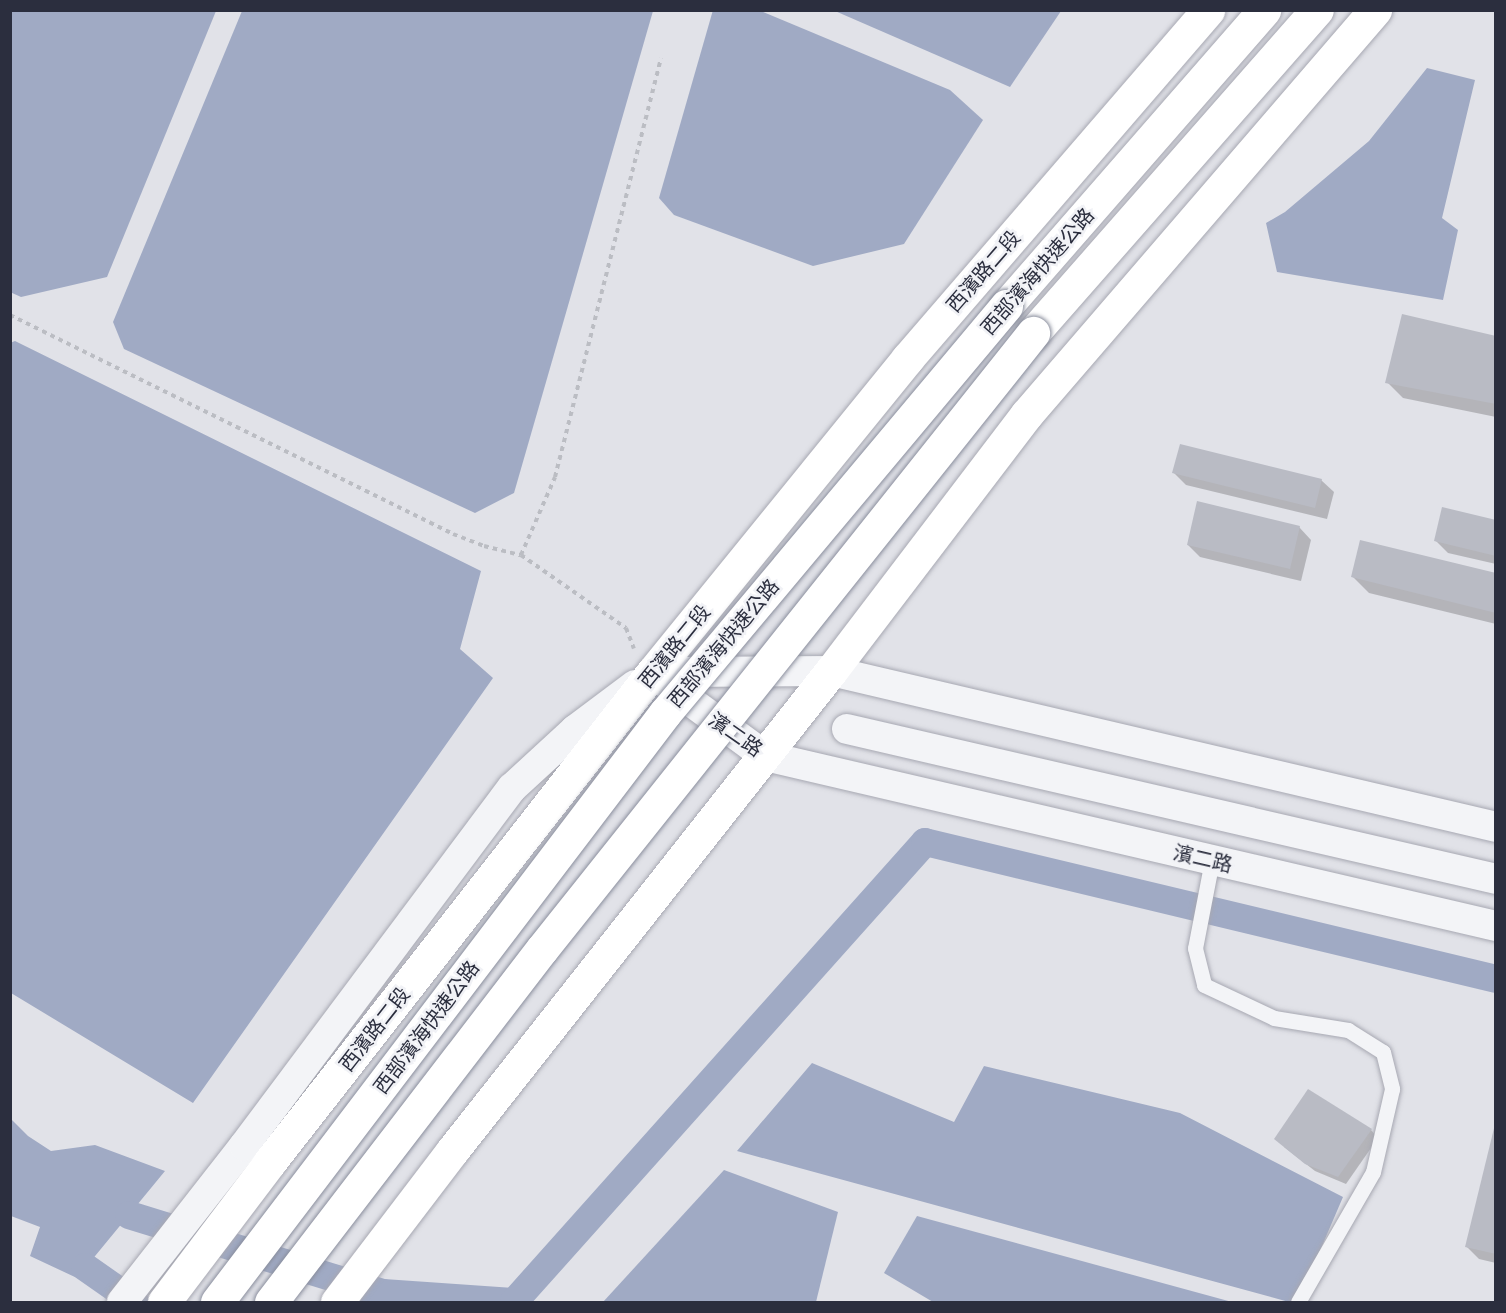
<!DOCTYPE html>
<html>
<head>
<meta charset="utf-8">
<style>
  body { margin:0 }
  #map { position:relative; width:1506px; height:1313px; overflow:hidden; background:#e1e2e8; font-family:"Golos Text","Noto Sans TC",sans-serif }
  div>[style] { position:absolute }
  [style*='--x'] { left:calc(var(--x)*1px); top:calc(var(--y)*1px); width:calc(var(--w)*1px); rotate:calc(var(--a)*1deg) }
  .water>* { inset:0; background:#a0aac4 }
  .shadow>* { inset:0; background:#0003 }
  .canal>* { height:28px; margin:-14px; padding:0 14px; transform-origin:14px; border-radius:14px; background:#a0aac4 }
  .building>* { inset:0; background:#b9bbc4 }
  .path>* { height:4px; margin-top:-2px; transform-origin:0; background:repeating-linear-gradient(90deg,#bbbdc3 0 4.5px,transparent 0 9px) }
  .roads { filter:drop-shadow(0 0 2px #a7a8b2) drop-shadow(0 0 2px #a7a8b2) }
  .lane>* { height:15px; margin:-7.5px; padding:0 7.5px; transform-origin:7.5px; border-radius:7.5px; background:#f3f4f7 }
  .street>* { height:30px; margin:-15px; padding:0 15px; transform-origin:15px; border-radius:15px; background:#f3f4f7 }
  .secondary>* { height:33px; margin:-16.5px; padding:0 16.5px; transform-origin:16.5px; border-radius:16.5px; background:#fff }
  .highway>* { height:33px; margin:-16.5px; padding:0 16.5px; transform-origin:16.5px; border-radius:16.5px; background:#fff }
  .bridges { filter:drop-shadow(0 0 2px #8a8e9d) drop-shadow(0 0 2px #8a8e9d) }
  .highway-bridge>* { height:33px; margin:-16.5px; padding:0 16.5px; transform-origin:16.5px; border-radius:16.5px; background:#fff }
  span { translate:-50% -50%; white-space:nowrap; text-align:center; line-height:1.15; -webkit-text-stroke:5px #f1f2f6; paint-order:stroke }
  .street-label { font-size:20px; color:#2b2e3e }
  .frame { position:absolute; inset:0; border:12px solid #2b2e3e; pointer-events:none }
</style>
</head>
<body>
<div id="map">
  <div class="water">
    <div style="clip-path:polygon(713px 10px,761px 11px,950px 90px,983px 120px,904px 244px,813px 266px,674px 215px,659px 198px)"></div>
    <div style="clip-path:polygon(10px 11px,216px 11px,107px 277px,21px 297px,10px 292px)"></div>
    <div style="clip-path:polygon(242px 11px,653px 11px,514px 493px,475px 513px,124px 349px,113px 322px)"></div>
    <div style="clip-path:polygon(835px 11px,1061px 11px,1010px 87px)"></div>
    <div style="clip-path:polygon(1427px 68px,1475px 80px,1442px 218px,1458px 230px,1443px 300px,1277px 272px,1266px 223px,1285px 212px,1369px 141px)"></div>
    <div style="clip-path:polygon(15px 341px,481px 571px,460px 649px,493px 678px,193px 1103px,11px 993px,10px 343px)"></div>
    <div style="clip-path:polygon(812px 1063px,954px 1122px,984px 1066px,1180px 1113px,1343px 1197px,1298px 1302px,1289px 1302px,737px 1151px)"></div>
    <div style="clip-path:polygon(10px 1118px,28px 1136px,51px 1151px,95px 1145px,165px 1171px,77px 1278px,30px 1256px,40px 1227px,11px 1216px)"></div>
    <div style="clip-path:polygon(724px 1170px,838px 1212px,816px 1302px,603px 1302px)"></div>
    <div style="clip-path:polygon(917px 1216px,1232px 1302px,933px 1302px,884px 1273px)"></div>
  </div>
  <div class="shadow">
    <div style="clip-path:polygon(1496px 338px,1496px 417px,1403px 398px,1387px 382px)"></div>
    <div style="clip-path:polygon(1174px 473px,1321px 480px,1334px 492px,1327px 519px,1186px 485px)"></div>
    <div style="clip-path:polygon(1496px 522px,1496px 564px,1448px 553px,1436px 541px)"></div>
    <div style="clip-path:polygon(1299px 527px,1311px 540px,1301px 581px,1200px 557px,1188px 545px)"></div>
    <div style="clip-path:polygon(1496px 575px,1496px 624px,1369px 593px,1353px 577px)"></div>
    <div style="clip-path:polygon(1496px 1122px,1496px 1263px,1479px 1259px,1467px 1247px)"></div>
    <div style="clip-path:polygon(1371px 1130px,1378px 1138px,1346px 1184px,1315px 1171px,1284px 1147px)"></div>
  </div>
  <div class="canal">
    <div style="--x:129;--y:1215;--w:266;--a:17.1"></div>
    <div style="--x:383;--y:1293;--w:131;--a:3.9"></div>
    <div style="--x:514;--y:1302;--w:617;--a:-48.22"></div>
    <div style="--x:925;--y:842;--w:587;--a:13.49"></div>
    <div style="--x:85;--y:1267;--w:61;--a:35"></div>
  </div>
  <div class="building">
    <div style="clip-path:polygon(1402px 314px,1496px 336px,1496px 404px,1385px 383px)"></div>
    <div style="clip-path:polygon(1180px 444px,1322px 479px,1315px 508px,1172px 473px)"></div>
    <div style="clip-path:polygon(1197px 501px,1300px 526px,1290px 569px,1187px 545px)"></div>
    <div style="clip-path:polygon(1442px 507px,1496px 520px,1496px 556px,1434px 541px)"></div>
    <div style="clip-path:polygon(1360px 540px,1496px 573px,1496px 613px,1351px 577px)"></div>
    <div style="clip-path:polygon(1308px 1089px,1372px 1129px,1338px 1177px,1305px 1164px,1274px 1139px)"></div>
    <div style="clip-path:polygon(1496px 1120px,1496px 1254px,1465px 1247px)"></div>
  </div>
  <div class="path">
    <div style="--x:10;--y:315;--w:494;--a:26.3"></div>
    <div style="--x:453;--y:534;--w:33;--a:21"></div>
    <div style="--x:484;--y:546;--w:38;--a:14"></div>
    <div style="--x:521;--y:555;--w:128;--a:34.8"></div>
    <div style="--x:626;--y:628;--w:22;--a:69"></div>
    <div style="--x:521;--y:555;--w:85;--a:-66.4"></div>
    <div style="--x:555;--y:477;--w:432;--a:-75.8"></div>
  </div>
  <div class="roads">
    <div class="lane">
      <div style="--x:1212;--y:860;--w:90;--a:100.9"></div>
      <div style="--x:1195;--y:948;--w:38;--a:76"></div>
      <div style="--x:1204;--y:985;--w:77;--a:25.2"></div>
      <div style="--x:1274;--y:1018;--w:75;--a:9.2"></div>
      <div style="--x:1348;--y:1030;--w:41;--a:32.2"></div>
      <div style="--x:1383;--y:1052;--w:38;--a:76"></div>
      <div style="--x:1392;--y:1089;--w:85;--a:102.9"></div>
      <div style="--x:1373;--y:1172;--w:150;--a:120"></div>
    </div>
    <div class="street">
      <div style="--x:679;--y:672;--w:152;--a:-0.4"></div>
      <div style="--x:831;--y:671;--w:683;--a:13.2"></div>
      <div style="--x:652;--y:673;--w:140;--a:36.3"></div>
      <div style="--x:765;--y:756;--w:751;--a:13.09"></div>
      <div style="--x:847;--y:729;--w:666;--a:13.01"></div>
      <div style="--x:122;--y:1302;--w:198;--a:-52"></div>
      <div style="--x:244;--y:1146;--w:447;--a:-53.2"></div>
      <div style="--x:512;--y:788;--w:86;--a:-42.6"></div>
      <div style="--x:575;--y:730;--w:75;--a:-36.9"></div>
    </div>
    <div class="secondary">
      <div style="--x:164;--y:1302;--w:174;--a:-52.9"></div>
      <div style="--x:269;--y:1163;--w:622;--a:-51.99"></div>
      <div style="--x:652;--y:673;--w:405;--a:-50.9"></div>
      <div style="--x:907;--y:359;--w:461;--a:-49.2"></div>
      <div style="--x:337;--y:1302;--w:190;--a:-52.7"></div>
      <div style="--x:452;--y:1151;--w:612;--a:-51.71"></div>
      <div style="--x:831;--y:671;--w:322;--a:-52.7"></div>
      <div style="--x:1026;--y:415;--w:535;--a:-49.25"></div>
    </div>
    <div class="highway">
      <div style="--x:1006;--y:306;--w:393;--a:-48.9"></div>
      <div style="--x:1033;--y:333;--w:430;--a:-48.7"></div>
    </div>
  </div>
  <div class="bridges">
    <div class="highway-bridge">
      <div style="--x:217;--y:1302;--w:740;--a:-52.74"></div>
      <div style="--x:665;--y:713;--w:531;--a:-50.04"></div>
      <div style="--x:271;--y:1302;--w:445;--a:-52.5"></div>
      <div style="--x:542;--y:949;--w:788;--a:-51.44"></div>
    </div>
  </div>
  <div class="street-label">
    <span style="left:983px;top:271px;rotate:-49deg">西濱路二段</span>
    <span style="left:1037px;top:271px;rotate:-49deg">西部濱海快速公路</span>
    <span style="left:723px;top:643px;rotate:-50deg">西部濱海快速公路</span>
    <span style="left:674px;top:646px;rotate:-51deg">西濱路二段</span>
    <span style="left:736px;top:734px;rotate:35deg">濱二路</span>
    <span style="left:1203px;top:858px;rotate:13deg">濱二路</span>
    <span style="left:426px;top:1027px;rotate:-53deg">西部濱海快速公路</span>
    <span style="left:374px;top:1029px;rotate:-52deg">西濱路二段</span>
  </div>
  <div class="frame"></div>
</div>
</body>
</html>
